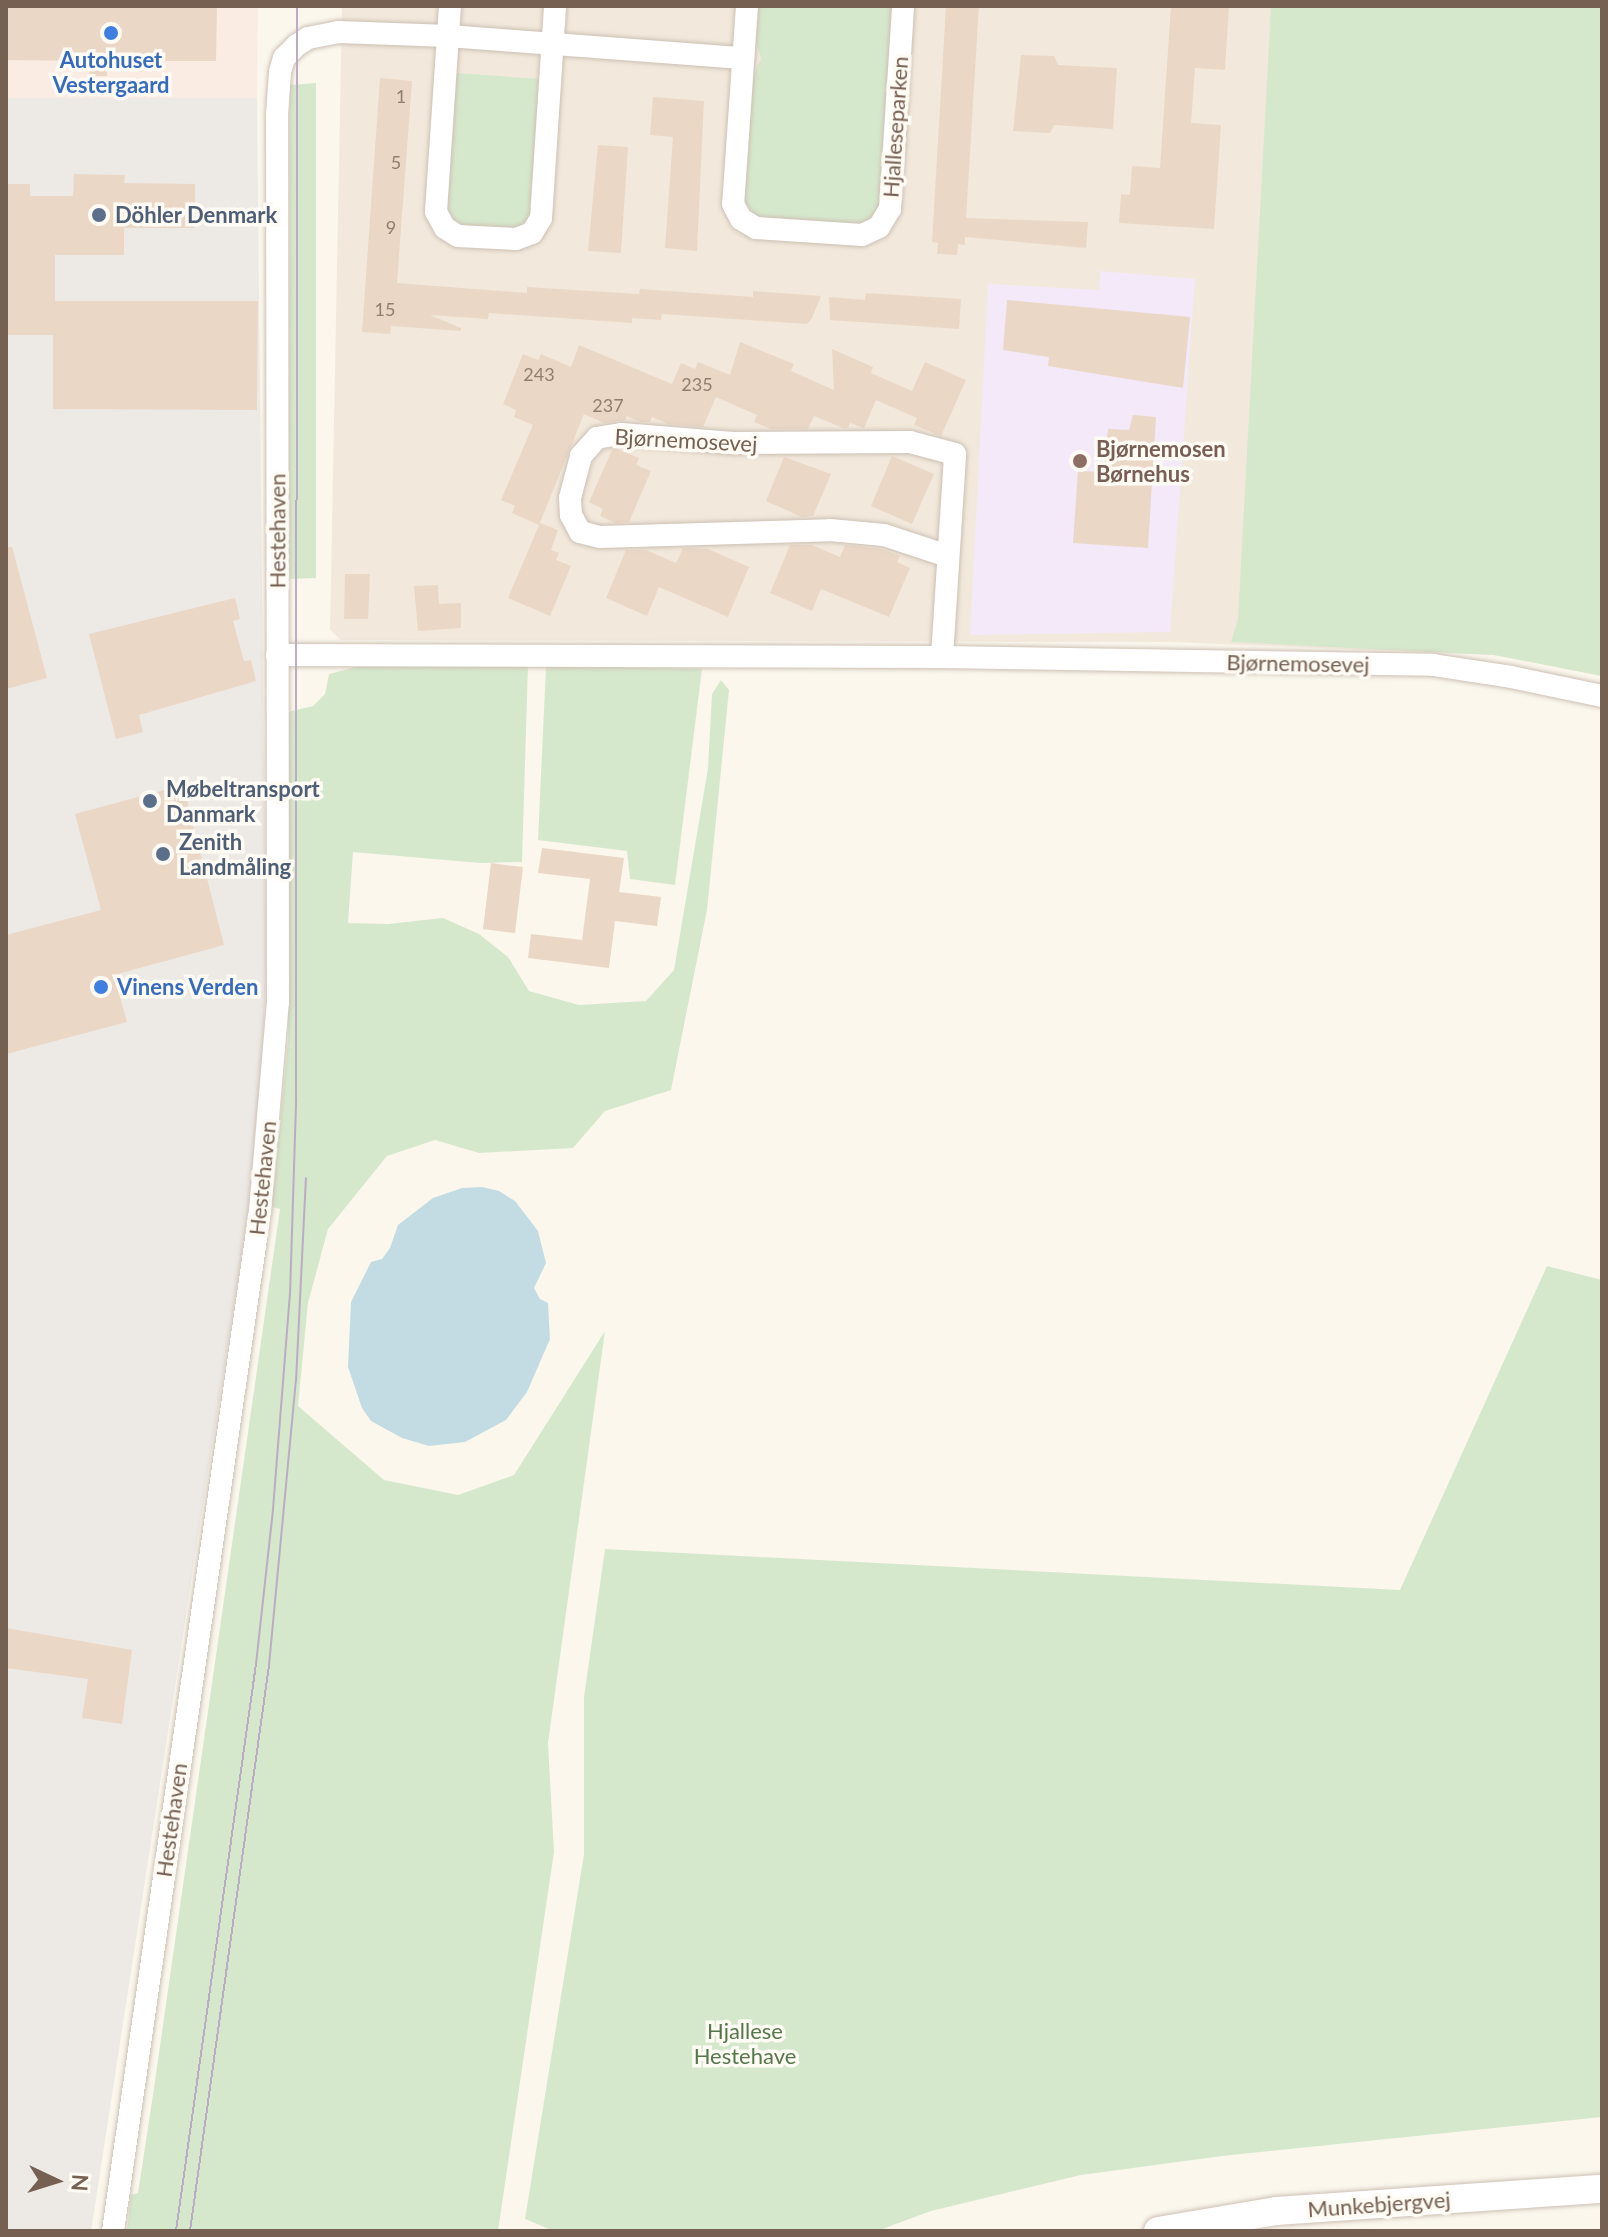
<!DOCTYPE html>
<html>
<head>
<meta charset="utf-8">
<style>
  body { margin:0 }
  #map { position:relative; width:1608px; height:2237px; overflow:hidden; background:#fbf7ed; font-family:Lato,sans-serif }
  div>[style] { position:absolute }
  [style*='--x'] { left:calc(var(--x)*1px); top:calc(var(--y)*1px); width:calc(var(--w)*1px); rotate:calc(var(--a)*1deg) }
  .residential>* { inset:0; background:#f2e9dc }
  .commercial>* { inset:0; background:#faebe3 }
  .industrial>* { inset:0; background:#ede9e5 }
  .education>* { inset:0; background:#f3e9f8 }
  .green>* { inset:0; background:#d6e8cc }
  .water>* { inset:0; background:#c3dce3 }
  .building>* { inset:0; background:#ebd7c6 }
  .roads { filter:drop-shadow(0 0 2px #cdc0b4) drop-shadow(0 0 2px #cdc0b4) }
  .minor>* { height:22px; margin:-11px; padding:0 11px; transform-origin:11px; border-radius:11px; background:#fff }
  .tertiary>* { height:28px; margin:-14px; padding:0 14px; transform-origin:14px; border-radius:14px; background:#fff }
  .tram>* { height:2px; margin:-1px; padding:0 1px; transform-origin:1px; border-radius:1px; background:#bbabc5 }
  .dots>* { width:22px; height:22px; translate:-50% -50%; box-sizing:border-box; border:4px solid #fefaf4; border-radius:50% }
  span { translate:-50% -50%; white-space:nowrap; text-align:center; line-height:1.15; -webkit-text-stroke:7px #fefaf4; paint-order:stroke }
  .number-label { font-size:18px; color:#927e6f }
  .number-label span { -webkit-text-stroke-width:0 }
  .shop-label { font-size:22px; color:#366cbe; font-weight:700 }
  .left { translate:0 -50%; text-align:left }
  .street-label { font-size:22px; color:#756052 }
  .service-label { font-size:22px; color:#4e5e75; font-weight:700 }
  .education-label { font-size:22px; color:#785e54; font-weight:700 }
  .park-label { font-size:22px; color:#55784b }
  .frame { position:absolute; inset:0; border:8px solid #756052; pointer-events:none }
  .north { position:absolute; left:16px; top:2141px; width:80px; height:80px; -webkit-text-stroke:6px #fefaf4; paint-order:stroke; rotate:94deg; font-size:22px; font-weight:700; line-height:32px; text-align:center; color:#756052 }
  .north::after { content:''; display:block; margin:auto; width:28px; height:36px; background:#756052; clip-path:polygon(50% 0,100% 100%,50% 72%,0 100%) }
</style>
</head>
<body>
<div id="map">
  <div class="residential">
    <div style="clip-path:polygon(342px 6px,1602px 6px,1602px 676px,1494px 655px,1169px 642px,341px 640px,330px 630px)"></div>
  </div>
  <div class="commercial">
    <div style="clip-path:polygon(6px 6px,258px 6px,257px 98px,6px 98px)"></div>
  </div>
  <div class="industrial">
    <div style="clip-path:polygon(6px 98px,257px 98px,266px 972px,263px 1045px,248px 1213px,91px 2231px,6px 2231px)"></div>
  </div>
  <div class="education">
    <div style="clip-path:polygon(1100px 271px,1195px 279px,1170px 632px,970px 635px,988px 284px,1099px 290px)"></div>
  </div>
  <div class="green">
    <div style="clip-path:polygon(757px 6px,892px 6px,879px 211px,863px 224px,757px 217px,743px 201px,752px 79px,761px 59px,755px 40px)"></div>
    <div style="clip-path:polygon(1271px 6px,1602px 6px,1602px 676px,1494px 655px,1231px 642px,1238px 619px)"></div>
    <div style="clip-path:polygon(456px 73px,540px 79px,530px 217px,515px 229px,459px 225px,446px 209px)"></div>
    <div style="clip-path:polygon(316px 83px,316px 578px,289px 579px,290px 85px)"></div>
    <div style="clip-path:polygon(528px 666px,522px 862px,480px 863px,353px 852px,348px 923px,388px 924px,443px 918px,479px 934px,508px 957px,529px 991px,579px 1005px,646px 1001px,674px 970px,708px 768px,712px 694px,721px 680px,729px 690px,707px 910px,671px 1090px,605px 1111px,573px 1148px,479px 1153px,435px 1140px,387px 1156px,328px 1229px,308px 1303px,298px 1406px,384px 1480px,458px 1495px,514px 1475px,605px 1331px,548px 1743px,554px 1852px,498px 2231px,127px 2231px,131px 2195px,138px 2193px,154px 2088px,280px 1209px,272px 1207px,288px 1041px,288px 712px,313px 706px,325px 694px,329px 674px,356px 667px)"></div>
    <div style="clip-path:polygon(546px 666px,702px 669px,675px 885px,630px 879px,627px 851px,538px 840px)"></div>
    <div style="clip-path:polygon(1547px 1266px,1602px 1280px,1602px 2117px,1222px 2156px,1081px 2175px,931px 2211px,877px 2231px,554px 2231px,525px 2219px,584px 1854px,584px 1697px,605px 1549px,1400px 1590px)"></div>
  </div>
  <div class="water">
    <div style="clip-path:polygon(482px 1187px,499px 1191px,515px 1201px,538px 1231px,546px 1263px,534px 1288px,540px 1299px,548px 1303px,550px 1339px,527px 1392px,506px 1420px,465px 1442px,429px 1446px,402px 1438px,371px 1421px,362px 1408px,348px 1367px,351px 1302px,371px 1262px,382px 1259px,390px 1248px,398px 1225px,433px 1198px,462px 1188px)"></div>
  </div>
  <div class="building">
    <div style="clip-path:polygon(6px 6px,217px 6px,216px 61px,107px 61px,107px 76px,89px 76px,90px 61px,6px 60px)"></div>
    <div style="clip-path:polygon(946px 6px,979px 6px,966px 218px,1088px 222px,1086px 248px,965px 237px,965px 245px,958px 244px,957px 255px,937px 254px,938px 243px,932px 242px)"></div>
    <div style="clip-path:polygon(1171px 6px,1229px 6px,1225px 70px,1195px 68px,1191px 123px,1221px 125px,1214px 229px,1119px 223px,1121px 194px,1130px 195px,1132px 166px,1160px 168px)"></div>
    <div style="clip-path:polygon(1021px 55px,1054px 56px,1058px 65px,1117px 68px,1113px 129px,1054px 125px,1050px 133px,1013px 131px)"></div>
    <div style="clip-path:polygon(380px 78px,412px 81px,397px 283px,527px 293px,527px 287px,639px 294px,640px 289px,753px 297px,753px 291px,821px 296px,812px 318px,807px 324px,662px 314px,661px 320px,632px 318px,632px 323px,489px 313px,488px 319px,430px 315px,461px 328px,461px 331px,391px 326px,390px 334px,362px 332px)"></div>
    <div style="clip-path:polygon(653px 97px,704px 101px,697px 251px,665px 248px,673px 137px,650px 135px)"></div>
    <div style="clip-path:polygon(598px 145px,628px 147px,621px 253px,588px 251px)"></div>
    <div style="clip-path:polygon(74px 174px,125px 175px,124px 183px,195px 184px,195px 228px,124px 228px,124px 255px,55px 255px,55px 301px,258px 301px,257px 410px,53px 409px,53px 335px,6px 335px,6px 184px,30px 184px,30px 196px,73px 196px)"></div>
    <div style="clip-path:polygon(866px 293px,961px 299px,959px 329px,830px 320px,829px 297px,865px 300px)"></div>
    <div style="clip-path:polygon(1007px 300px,1190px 317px,1183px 388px,1048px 366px,1049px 357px,1003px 350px)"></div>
    <div style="clip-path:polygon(740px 342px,794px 364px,791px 371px,834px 390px,832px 349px,873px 367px,871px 373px,912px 391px,925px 362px,966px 380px,941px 436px,914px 425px,917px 418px,876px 400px,864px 428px,850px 423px,848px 428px,843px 428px,814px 416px,808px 429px,771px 429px,754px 422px,757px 415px,716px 397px,703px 427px,668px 424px,652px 417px,650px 422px,640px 422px,627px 416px,625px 420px,604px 423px,584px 414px,539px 525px,512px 513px,515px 506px,501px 500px,533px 425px,514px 417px,516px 410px,503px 404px,523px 354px,538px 360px,541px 354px,571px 367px,579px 345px,672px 384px,681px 363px,695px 369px,698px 362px,730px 375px)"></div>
    <div style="clip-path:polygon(1133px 415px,1156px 417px,1148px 548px,1073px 543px,1078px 471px,1104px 472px,1108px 429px,1129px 430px)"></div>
    <div style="clip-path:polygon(617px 449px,639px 458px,636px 465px,651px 471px,629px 522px,616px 523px,600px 516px,603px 509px,589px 502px,612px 450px)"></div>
    <div style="clip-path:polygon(892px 456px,934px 474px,912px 524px,871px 506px)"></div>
    <div style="clip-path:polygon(784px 457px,831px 474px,813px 516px,802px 517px,766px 501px)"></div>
    <div style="clip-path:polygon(540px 523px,558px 530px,551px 550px,559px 553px,556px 560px,571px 566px,550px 616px,508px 598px)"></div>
    <div style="clip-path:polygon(790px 545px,812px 545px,840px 557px,845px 545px,881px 549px,900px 556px,897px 562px,910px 568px,889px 617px,821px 589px,812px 611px,770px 593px)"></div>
    <div style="clip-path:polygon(6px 547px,12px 547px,47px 678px,6px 689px)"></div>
    <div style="clip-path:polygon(683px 548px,708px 549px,749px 567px,728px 617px,659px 587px,647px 616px,606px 598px,626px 550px,646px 550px,676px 563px)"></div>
    <div style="clip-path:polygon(345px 574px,370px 574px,368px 619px,344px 619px)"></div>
    <div style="clip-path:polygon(438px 585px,439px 604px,461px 603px,461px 628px,418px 631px,414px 586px)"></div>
    <div style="clip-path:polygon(235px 598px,240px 619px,233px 621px,244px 661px,251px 660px,256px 681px,139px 715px,143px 732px,116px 739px,89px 634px)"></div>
    <div style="clip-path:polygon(183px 785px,224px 945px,114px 975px,127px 1022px,6px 1054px,6px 935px,101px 910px,75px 814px)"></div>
    <div style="clip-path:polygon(542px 848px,624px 858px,619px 892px,661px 897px,657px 926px,615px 921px,609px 968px,528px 958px,531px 934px,582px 940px,590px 879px,538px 873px)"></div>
    <div style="clip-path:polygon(491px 863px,523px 867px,515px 933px,483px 929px)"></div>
    <div style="clip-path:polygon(6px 1628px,132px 1650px,122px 1724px,82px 1718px,88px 1679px,6px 1668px)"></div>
  </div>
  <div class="roads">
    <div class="minor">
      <div style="--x:450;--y:6;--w:206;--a:93.9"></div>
      <div style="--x:436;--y:212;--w:18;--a:61"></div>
      <div style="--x:445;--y:228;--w:15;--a:32"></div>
      <div style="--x:458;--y:236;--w:58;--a:3"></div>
      <div style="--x:516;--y:239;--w:17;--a:-21"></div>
      <div style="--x:532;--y:233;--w:17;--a:-59"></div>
      <div style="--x:541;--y:218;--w:212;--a:-86.2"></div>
      <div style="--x:747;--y:6;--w:198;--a:94"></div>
      <div style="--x:733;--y:204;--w:17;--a:62"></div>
      <div style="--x:741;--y:219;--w:17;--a:31"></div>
      <div style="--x:756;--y:228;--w:106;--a:3.8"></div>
      <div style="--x:862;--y:235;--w:19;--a:-25"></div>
      <div style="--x:879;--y:227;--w:21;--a:-59"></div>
      <div style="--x:890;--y:209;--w:203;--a:-86.3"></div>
      <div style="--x:277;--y:655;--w:665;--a:0.17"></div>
      <div style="--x:942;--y:657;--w:491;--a:0.9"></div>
      <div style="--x:1433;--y:665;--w:79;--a:8.7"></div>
      <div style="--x:1511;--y:677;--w:93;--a:11.8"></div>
      <div style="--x:942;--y:657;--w:203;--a:-86.3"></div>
      <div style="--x:955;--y:454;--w:47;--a:-165.1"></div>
      <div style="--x:910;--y:442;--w:177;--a:179.7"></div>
      <div style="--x:733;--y:443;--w:112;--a:-175.4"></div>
      <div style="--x:621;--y:434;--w:24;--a:171"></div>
      <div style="--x:597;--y:438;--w:24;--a:132"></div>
      <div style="--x:581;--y:456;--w:43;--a:104.7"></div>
      <div style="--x:570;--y:498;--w:17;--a:87"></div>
      <div style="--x:571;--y:515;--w:19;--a:62"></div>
      <div style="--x:580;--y:532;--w:21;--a:14"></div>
      <div style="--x:600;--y:537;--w:230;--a:-1.7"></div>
      <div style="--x:830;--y:530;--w:54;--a:5.3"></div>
      <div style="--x:884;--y:535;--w:67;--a:18.2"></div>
      <div style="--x:113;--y:2231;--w:1031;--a:-81.8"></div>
      <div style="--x:260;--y:1211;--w:209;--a:-85.1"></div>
      <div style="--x:278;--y:1003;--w:888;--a:-90.06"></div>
      <div style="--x:277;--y:115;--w:43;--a:-86"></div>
      <div style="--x:280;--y:72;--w:15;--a:-74"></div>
      <div style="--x:284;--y:58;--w:18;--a:-45"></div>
      <div style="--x:297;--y:45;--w:13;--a:-32"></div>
      <div style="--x:308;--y:38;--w:32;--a:-11"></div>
      <div style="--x:339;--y:32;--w:109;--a:2.1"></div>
      <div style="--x:448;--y:36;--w:295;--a:4.3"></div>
    </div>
    <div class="tertiary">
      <div style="--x:1158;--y:2231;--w:120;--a:-9.6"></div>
      <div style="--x:1276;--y:2211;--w:327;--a:-3.9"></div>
    </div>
  </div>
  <div class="tram">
    <div style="--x:176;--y:2231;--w:573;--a:-81.97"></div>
    <div style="--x:256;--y:1664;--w:156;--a:-83.7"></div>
    <div style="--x:273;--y:1509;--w:215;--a:-85.5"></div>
    <div style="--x:290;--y:1295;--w:196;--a:-88.2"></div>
    <div style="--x:296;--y:1099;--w:1093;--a:-89.95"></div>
    <div style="--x:190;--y:2231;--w:571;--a:-82.05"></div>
    <div style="--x:269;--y:1665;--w:285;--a:-84.6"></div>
    <div style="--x:296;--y:1381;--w:203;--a:-87.2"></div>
  </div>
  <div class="dots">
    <div style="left:111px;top:33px;background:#3f7fe0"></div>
    <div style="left:99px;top:215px;background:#5c6f8a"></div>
    <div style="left:1080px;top:461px;background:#8d6e63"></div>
    <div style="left:150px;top:801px;background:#5c6f8a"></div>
    <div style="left:163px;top:854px;background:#5c6f8a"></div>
    <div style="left:101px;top:987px;background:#3f7fe0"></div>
  </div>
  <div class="number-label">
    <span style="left:401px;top:96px">1</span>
    <span style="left:396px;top:162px">5</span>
    <span style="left:391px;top:227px">9</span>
    <span style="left:385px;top:309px">15</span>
    <span style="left:539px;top:374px">243</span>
    <span style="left:697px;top:384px">235</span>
    <span style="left:608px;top:405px">237</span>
  </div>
  <div class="shop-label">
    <span style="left:111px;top:72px">Autohuset<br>Vestergaard</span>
    <span class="left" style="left:117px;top:987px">Vinens Verden</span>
  </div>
  <div class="street-label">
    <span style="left:895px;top:127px;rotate:-86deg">Hjalleseparken</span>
    <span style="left:686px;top:440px;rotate:3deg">Bjørnemosevej</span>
    <span style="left:277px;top:531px;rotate:-90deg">Hestehaven</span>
    <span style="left:1298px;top:663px;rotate:1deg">Bjørnemosevej</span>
    <span style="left:262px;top:1178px;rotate:-84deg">Hestehaven</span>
    <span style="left:171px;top:1820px;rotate:-82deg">Hestehaven</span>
    <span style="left:1379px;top:2204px;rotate:-4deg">Munkebjergvej</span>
  </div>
  <div class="service-label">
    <span class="left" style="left:115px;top:215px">Döhler Denmark</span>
    <span class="left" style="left:166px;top:801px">Møbeltransport<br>Danmark</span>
    <span class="left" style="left:179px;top:854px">Zenith<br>Landmåling</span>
  </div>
  <div class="education-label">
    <span class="left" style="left:1096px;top:461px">Bjørnemosen<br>Børnehus</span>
  </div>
  <div class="park-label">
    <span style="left:745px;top:2043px">Hjallese<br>Hestehave</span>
  </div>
  <div class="frame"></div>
  <div class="north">N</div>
</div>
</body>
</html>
